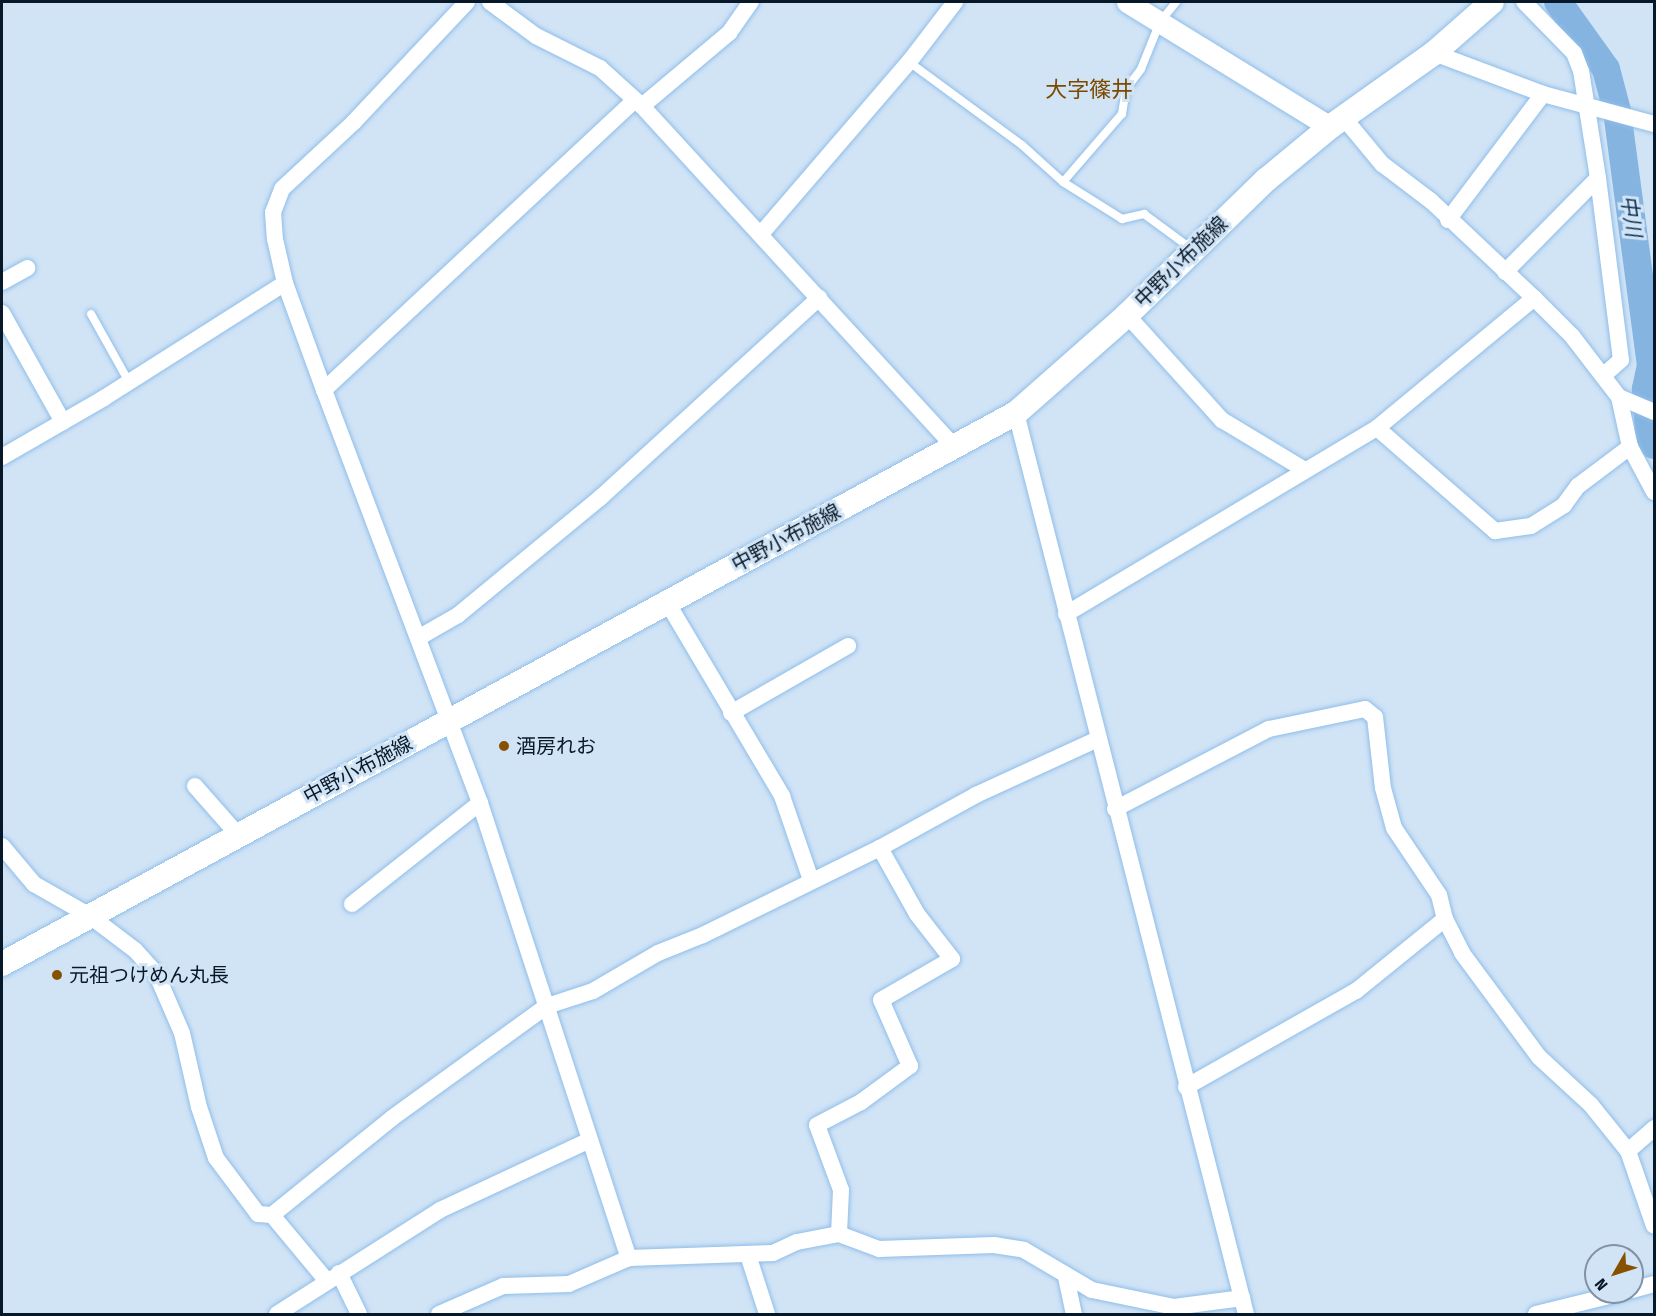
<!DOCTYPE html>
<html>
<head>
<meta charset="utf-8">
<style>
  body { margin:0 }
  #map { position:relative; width:1656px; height:1316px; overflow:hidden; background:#d1e4f6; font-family:"Fira Sans Condensed","Noto Sans JP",sans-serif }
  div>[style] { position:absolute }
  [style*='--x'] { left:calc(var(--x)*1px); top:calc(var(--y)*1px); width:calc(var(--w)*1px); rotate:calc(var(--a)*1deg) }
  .river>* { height:28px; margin:-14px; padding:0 14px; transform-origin:14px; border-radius:14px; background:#85b4e1 }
  .roads { filter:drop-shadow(0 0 2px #90bee9) drop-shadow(0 0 2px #90bee9) }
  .service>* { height:8px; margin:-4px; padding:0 4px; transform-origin:4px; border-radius:4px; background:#fff }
  .minor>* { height:16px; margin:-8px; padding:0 8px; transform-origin:8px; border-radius:8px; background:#fff }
  .tertiary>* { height:21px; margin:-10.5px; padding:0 10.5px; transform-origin:10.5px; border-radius:10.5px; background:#fff }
  .secondary>* { height:24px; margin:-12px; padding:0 12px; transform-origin:12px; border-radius:12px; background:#fff }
  .dots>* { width:16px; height:16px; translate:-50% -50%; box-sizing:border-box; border:3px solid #d1e4f6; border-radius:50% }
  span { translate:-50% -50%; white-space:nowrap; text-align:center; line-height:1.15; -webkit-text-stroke:6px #d1e4f6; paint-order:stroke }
  .street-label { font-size:20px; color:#071828 }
  .poi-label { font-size:20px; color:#071828 }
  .left { translate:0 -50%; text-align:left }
  .water-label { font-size:21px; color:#113452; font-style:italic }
  .quarter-label { font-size:22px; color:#7b4a01 }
  .frame { position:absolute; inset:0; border:3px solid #071828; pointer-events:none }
  .north { position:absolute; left:1584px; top:1244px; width:60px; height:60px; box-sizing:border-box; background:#d1e4f6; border:2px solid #8092a4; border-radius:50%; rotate:231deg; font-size:16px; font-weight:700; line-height:24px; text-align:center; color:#071828 }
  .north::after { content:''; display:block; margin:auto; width:21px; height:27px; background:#875100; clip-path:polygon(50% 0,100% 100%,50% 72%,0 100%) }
</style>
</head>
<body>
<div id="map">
  <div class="river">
    <div style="--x:1558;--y:2;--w:82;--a:54.4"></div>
    <div style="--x:1606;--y:69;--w:43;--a:75.3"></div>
    <div style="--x:1617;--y:111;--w:256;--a:82.4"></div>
    <div style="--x:1651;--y:365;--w:25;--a:102"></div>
    <div style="--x:1646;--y:389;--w:45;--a:86.2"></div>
    <div style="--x:1649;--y:434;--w:12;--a:66"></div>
  </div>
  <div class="roads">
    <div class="service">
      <div style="--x:909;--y:62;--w:140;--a:36.3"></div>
      <div style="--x:1022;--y:145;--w:55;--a:42.1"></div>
      <div style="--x:1063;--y:182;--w:70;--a:32.1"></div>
      <div style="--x:1122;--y:219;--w:23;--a:-13"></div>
      <div style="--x:1144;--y:214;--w:61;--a:36.3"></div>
      <div style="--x:1063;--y:182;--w:90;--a:-49.1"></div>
      <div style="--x:1122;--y:114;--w:25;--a:-81"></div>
      <div style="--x:1126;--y:89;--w:25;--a:-53"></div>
      <div style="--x:1141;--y:69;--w:51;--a:-68"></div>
      <div style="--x:1160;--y:22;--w:26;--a:-51"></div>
      <div style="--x:91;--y:314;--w:78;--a:60.8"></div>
    </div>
    <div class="minor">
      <div style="--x:467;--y:2;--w:165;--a:133.3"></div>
      <div style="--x:354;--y:122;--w:98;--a:137.1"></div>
      <div style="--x:282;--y:189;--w:25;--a:111"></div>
      <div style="--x:273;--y:212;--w:27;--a:86"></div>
      <div style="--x:275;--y:239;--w:45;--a:77.2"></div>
      <div style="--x:285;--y:283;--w:114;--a:70"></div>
      <div style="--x:324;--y:390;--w:441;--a:69.3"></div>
      <div style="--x:480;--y:803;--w:479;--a:71.9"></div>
      <div style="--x:490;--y:2;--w:57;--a:36.5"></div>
      <div style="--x:536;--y:36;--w:72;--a:26.6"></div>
      <div style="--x:600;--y:68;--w:57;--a:42.1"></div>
      <div style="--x:642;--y:106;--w:463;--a:47.5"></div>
      <div style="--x:1434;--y:53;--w:116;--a:20.6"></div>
      <div style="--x:1543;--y:94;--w:115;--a:15.1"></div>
      <div style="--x:642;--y:106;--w:114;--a:-40"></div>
      <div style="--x:729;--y:33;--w:38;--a:-55"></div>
      <div style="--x:1598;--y:178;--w:183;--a:82.8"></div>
      <div style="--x:1621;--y:360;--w:23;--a:139"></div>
      <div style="--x:1448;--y:220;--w:158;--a:-53"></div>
      <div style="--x:761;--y:234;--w:227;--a:-49.3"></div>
      <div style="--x:909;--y:62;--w:76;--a:-52.5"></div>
      <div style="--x:1505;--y:272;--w:132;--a:-45.3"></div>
      <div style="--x:1598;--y:178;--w:108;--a:-99"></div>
      <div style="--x:1581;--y:71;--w:19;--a:-111"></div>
      <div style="--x:1574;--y:53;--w:71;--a:-134.4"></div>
      <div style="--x:2;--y:282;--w:29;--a:-29"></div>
      <div style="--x:1534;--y:298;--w:54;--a:45"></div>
      <div style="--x:1572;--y:336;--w:77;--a:52.4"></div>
      <div style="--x:1619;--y:397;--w:51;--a:77.6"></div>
      <div style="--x:1630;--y:447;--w:51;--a:61.9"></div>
      <div style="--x:2;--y:313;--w:125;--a:60.8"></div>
      <div style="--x:1127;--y:315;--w:142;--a:47.9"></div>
      <div style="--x:1222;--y:420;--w:97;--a:31.1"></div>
      <div style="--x:324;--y:390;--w:425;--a:-43"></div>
      <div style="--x:1619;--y:397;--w:38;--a:23"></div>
      <div style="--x:1016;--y:413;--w:930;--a:75.68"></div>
      <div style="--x:1377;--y:428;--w:157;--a:41.1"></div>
      <div style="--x:1495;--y:531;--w:36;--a:-8"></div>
      <div style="--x:1531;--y:526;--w:39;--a:-32"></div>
      <div style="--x:1564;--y:505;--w:24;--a:-54"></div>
      <div style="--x:1578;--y:486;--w:65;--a:-36.9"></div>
      <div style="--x:2;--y:457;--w:118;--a:-30"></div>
      <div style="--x:104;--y:398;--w:214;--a:-32.4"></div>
      <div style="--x:667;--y:602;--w:226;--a:59.3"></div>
      <div style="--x:782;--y:796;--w:89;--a:71"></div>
      <div style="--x:1066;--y:614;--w:362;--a:-30.9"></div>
      <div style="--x:1377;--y:428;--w:204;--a:-39.6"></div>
      <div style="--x:1534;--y:298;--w:141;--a:-136.7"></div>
      <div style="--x:1431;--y:201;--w:61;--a:-142.9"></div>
      <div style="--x:1382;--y:164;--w:60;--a:-129.6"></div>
      <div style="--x:418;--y:638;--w:46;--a:-29.9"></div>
      <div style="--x:458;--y:615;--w:184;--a:-39.5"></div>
      <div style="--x:600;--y:498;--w:297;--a:-42.4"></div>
      <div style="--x:731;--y:713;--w:135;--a:-29.8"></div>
      <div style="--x:195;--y:786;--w:65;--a:48.7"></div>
      <div style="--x:1115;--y:809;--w:174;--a:-27.5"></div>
      <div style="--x:1269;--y:729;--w:98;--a:-11.8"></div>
      <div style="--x:1365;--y:709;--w:13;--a:39"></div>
      <div style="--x:1375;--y:717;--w:71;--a:83.6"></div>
      <div style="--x:1383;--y:788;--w:41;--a:74.6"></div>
      <div style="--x:1394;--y:828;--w:81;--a:56.1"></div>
      <div style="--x:1439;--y:895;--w:25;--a:76"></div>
      <div style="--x:2;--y:846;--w:50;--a:49.9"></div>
      <div style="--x:34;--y:884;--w:64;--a:29.7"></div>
      <div style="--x:90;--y:916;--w:56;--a:37.1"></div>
      <div style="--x:135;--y:950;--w:31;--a:48"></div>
      <div style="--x:156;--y:973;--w:65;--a:66.6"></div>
      <div style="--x:182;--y:1033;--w:76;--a:77.1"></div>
      <div style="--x:199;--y:1107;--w:54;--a:71.6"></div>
      <div style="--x:216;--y:1158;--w:70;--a:53.1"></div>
      <div style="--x:258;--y:1214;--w:14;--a:4"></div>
      <div style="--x:272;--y:1215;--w:154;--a:-38.9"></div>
      <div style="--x:392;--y:1118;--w:191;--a:-35.9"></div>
      <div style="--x:547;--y:1006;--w:48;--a:-18.1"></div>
      <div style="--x:593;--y:991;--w:75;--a:-30.3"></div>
      <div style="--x:658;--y:953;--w:48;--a:-21.8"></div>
      <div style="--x:703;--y:935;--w:197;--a:-26.2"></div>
      <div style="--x:880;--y:848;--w:110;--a:-28.9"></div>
      <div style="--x:976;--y:795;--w:134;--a:-24.7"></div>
      <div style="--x:352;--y:904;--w:163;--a:-38.3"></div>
      <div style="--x:1186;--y:1087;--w:195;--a:-29.5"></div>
      <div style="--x:1356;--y:991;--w:114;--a:-39"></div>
      <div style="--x:1445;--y:919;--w:38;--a:63"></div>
      <div style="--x:1462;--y:953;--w:129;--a:53.5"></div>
      <div style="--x:1539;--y:1057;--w:71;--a:42.7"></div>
      <div style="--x:1591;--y:1105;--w:59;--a:51.2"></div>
      <div style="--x:1628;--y:1151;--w:79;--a:70.9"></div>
      <div style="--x:1628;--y:1151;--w:35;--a:-41"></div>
      <div style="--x:272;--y:1215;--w:86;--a:50.2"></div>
      <div style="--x:839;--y:1234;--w:44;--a:-87.4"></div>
      <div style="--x:841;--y:1190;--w:69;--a:-110.3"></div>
      <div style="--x:817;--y:1125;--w:50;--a:-27.6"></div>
      <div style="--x:861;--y:1102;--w:61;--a:-36.3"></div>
      <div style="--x:910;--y:1066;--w:72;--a:-113.7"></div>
      <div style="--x:881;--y:1000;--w:82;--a:-30"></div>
      <div style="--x:952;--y:959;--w:57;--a:-127.9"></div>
      <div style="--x:917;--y:914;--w:76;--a:-119.3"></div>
      <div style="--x:748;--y:1255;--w:62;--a:72.1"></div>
      <div style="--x:339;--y:1273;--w:46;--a:64"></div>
      <div style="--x:1066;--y:1277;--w:38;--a:78"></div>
      <div style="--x:1632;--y:1290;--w:23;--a:-15"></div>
      <div style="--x:277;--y:1314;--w:193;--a:-32.5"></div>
      <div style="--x:440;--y:1210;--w:163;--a:-25"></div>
      <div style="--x:439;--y:1314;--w:70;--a:-23.6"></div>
      <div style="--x:503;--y:1286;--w:66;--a:-1.7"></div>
      <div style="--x:569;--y:1284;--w:65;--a:-23.4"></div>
      <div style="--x:629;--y:1258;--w:144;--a:-2"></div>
      <div style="--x:773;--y:1253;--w:26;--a:-25"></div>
      <div style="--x:797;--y:1242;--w:43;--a:-10.8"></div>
      <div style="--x:839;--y:1234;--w:43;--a:20.6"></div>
      <div style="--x:879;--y:1249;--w:115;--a:-2"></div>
      <div style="--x:994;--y:1245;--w:30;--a:9"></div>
      <div style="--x:1024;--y:1250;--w:79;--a:30.5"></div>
      <div style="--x:1092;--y:1290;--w:84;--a:11.7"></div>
      <div style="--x:1174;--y:1307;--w:69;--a:-7.5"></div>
      <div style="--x:1536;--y:1314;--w:92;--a:-13.9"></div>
    </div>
    <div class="tertiary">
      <div style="--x:1127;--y:2;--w:238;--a:31.6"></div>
    </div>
    <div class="secondary">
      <div style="--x:2;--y:964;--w:1154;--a:-28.52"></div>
      <div style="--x:1016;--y:413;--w:148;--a:-41.4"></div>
      <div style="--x:1127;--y:315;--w:194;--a:-44.2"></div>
      <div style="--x:1266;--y:180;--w:83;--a:-39.6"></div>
      <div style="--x:1330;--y:127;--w:128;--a:-35.4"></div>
      <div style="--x:1434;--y:53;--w:77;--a:-41.3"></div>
    </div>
  </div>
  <div class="dots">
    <div style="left:504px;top:746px;background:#875100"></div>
    <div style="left:57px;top:975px;background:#875100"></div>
  </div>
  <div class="street-label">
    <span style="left:1181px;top:262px;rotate:-44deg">中野小布施線</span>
    <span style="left:786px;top:538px;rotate:-28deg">中野小布施線</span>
    <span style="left:358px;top:770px;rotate:-28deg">中野小布施線</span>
  </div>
  <div class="poi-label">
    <span class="left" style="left:516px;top:746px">酒房れお</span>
    <span class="left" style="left:69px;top:975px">元祖つけめん丸長</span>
  </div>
  <div class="water-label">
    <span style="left:1631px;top:216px;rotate:82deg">中川</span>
  </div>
  <div class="quarter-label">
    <span style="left:1089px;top:90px">大字篠井</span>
  </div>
  <div class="frame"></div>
  <div class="north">N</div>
</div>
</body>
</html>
